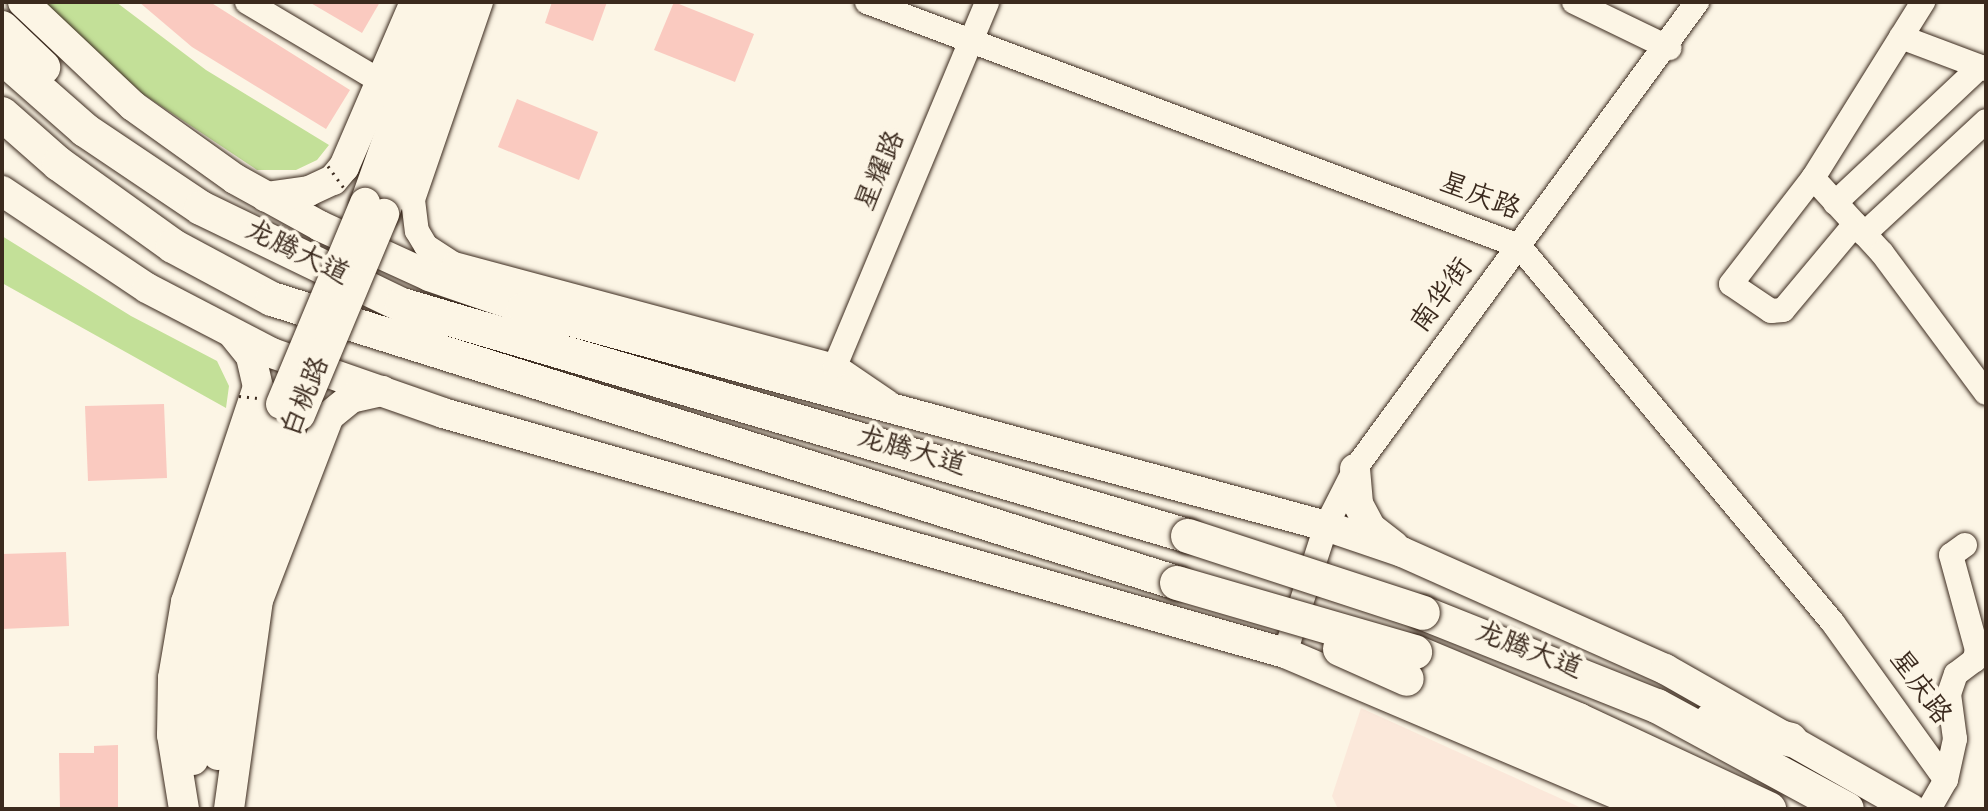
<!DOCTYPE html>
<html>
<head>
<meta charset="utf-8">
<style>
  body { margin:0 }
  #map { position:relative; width:1988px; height:811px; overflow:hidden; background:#fcf5e5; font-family:"Gochi Hand","LXGW WenKai TC",sans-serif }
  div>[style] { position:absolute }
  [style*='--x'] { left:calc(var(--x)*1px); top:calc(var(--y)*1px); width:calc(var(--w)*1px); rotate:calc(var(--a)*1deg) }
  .built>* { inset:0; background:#fbe8da }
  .green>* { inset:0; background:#c3e098 }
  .building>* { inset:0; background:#facac0 }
  .roads { filter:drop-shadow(0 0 2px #3b2a1e) drop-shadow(0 0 2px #3b2a1e) }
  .minor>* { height:24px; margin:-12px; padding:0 12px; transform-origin:12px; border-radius:12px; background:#fcf5e5 }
  .major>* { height:30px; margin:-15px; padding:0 15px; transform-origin:15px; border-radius:15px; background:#fcf5e5 }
  .highway>* { height:34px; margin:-17px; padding:0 17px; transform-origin:17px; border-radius:17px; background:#fcf5e5 }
  .path-bridge>* { height:3px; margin-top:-1.5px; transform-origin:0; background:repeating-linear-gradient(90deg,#3b2a1e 0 2px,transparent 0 8px) }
  .bridges { filter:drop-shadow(0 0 2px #3b2a1e) drop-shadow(0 0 2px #3b2a1e) }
  .major-bridge>* { height:30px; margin:-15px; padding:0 15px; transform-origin:15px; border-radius:15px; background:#fcf5e5 }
  .highway-bridge>* { height:34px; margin:-17px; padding:0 17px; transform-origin:17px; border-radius:17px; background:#fcf5e5 }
  span { translate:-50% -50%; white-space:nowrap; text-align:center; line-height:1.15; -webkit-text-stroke:8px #fcf5e5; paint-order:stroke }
  .street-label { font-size:28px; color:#3b2a1e }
  .frame { position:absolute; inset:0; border:4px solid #3b2a1e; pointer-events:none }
</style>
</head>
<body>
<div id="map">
  <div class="built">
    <div style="clip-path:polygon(1361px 708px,1575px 805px,1583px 809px,1338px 809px,1332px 796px)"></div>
  </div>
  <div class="green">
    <div style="clip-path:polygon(41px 2px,116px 2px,206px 70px,329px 145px,317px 160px,296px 170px,257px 170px,143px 94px)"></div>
    <div style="clip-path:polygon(2px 236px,131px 316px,217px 361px,229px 386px,226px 408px,2px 283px)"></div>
  </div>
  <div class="building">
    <div style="clip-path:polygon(139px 2px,210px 2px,350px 90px,326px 129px,192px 47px)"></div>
    <div style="clip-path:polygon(309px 2px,380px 2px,362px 33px)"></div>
    <div style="clip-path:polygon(552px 2px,607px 2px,593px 41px,545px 23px)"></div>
    <div style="clip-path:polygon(674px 2px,754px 34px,735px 82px,654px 50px)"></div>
    <div style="clip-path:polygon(517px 99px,598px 132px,579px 180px,498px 147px)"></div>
    <div style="clip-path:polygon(164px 404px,167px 478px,88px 481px,85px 406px)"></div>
    <div style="clip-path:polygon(66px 552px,69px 626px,2px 629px,2px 554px)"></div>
    <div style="clip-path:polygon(118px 745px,118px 809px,60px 809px,59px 753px,94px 753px,94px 746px)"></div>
  </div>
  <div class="roads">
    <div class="minor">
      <div style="--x:247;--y:2;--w:157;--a:30.7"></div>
      <div style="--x:481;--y:2;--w:209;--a:109"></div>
      <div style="--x:413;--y:200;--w:31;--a:83"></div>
      <div style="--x:417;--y:231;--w:17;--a:59"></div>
      <div style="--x:426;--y:246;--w:33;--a:33"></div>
      <div style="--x:454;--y:264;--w:394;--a:15"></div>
      <div style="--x:835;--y:366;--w:64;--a:34.2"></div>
      <div style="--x:867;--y:2;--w:696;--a:20.52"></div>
      <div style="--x:1519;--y:246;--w:491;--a:50.2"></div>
      <div style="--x:1833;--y:623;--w:193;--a:54.3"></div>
      <div style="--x:1574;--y:2;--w:106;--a:25.8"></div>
      <div style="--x:1901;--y:37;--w:91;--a:20.6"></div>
      <div style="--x:1813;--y:178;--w:102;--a:47.4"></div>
      <div style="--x:1882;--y:253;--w:174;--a:53.4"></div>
      <div style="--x:1835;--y:203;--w:199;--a:-43.2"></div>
      <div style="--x:1855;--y:224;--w:112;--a:129.9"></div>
      <div style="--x:1783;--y:310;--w:12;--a:175"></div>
      <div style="--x:1771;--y:311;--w:48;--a:-146"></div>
      <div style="--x:1731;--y:284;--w:134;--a:-52.3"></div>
      <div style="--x:1813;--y:178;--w:208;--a:-58"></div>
      <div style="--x:1864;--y:234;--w:166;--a:-42.8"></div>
      <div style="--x:835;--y:366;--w:394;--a:-67.3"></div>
      <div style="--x:1965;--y:545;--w:17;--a:144"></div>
      <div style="--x:1951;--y:555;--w:98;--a:74.7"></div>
      <div style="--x:1977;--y:650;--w:11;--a:105"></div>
      <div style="--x:1285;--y:653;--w:133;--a:-72.1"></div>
      <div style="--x:1326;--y:526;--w:64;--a:-63"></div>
      <div style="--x:1355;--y:469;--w:579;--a:-53.78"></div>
      <div style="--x:1929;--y:809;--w:34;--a:-60"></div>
      <div style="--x:1946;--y:780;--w:42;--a:-77.6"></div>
      <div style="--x:1955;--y:739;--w:45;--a:-97.6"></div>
      <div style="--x:1949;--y:694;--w:21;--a:-71"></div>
      <div style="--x:1956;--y:674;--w:38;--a:-37"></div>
    </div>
    <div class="major">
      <div style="--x:23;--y:2;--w:151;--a:43.4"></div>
      <div style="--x:133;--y:106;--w:125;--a:35.6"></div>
      <div style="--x:235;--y:179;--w:97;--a:28.9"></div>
      <div style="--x:320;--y:226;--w:120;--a:24.6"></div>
      <div style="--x:429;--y:276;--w:98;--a:19"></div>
      <div style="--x:522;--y:308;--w:833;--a:15.17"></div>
      <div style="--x:1326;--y:526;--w:80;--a:18.9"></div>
      <div style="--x:1402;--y:552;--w:288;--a:24"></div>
      <div style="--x:1665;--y:669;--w:283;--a:29.6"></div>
      <div style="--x:2;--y:191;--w:174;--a:33.8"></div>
      <div style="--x:147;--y:288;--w:141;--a:27.5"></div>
      <div style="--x:272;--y:353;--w:181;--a:19.3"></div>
      <div style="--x:443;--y:413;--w:876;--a:15.91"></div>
      <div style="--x:1285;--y:653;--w:399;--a:23"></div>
      <div style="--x:266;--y:197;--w:43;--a:-7.9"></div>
      <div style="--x:309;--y:191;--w:26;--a:-25"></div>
      <div style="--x:333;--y:180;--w:17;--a:-50"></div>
      <div style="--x:344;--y:167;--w:180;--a:-66.7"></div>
      <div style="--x:365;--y:203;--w:214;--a:-70.3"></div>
      <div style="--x:384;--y:214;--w:226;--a:-69.6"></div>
      <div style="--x:1355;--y:469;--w:35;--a:85"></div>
      <div style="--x:1358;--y:504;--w:27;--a:62"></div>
      <div style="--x:1371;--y:528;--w:29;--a:38"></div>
      <div style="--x:218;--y:755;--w:93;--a:-86.3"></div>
      <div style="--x:224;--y:662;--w:67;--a:-78.9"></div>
      <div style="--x:237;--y:596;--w:167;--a:-70.8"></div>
      <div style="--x:193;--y:760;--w:97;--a:-86.5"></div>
      <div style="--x:199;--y:663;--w:66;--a:-77.7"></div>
      <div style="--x:213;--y:599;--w:207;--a:-70.8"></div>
      <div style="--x:184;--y:809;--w:75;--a:-99.2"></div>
      <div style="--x:172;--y:735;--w:57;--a:-89"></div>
      <div style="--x:173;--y:678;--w:77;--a:-80.3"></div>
      <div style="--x:186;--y:602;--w:227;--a:-71.5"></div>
      <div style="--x:258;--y:387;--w:32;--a:-103"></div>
      <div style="--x:251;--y:356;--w:28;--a:-129"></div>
      <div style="--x:229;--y:809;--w:211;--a:-82.1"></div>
      <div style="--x:258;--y:600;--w:197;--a:-68.9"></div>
      <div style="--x:329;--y:416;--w:28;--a:-39"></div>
      <div style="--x:351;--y:398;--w:32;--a:-13"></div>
    </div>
    <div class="highway">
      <div style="--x:2;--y:28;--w:57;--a:43.6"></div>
      <div style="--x:2;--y:57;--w:111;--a:41.3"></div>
      <div style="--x:85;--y:130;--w:140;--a:33.9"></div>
      <div style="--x:201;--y:208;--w:223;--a:25.8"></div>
      <div style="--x:402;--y:305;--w:819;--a:16.38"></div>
      <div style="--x:2;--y:114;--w:76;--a:41.3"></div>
      <div style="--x:59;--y:164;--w:140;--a:35.7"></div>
      <div style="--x:173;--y:246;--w:112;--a:28.2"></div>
      <div style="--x:272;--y:299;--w:949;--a:17.42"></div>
      <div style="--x:1423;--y:613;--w:252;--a:21.7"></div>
      <div style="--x:1657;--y:706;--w:216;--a:28.5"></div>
      <div style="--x:1415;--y:652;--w:177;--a:22.6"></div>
      <div style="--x:1578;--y:720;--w:211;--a:25"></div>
      <div style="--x:1407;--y:679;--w:328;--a:23.4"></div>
      <div style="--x:1711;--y:720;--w:82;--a:14"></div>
    </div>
  </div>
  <div class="path-bridge">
    <div style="--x:328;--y:166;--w:32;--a:54"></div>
    <div style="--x:239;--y:396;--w:19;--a:6"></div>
  </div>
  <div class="bridges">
    <div class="major-bridge">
      <div style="--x:281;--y:404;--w:218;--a:-67.3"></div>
      <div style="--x:300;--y:415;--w:218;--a:-67.3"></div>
    </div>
    <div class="highway-bridge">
      <div style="--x:1188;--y:536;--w:247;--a:18.1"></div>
      <div style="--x:1177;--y:583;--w:248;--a:16.2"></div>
      <div style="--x:1340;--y:649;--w:73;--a:24.1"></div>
    </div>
  </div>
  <div class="street-label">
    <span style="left:883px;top:172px;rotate:-67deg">星耀路</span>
    <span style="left:1479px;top:199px;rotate:21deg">星庆路</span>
    <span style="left:296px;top:255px;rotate:26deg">龙腾大道</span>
    <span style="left:1444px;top:297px;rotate:-54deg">南华街</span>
    <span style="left:308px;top:398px;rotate:-68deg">白桃路</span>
    <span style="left:911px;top:454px;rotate:16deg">龙腾大道</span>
    <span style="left:1528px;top:653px;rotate:21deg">龙腾大道</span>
    <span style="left:1918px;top:689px;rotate:54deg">星庆路</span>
  </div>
  <div class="frame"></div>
</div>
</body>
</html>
